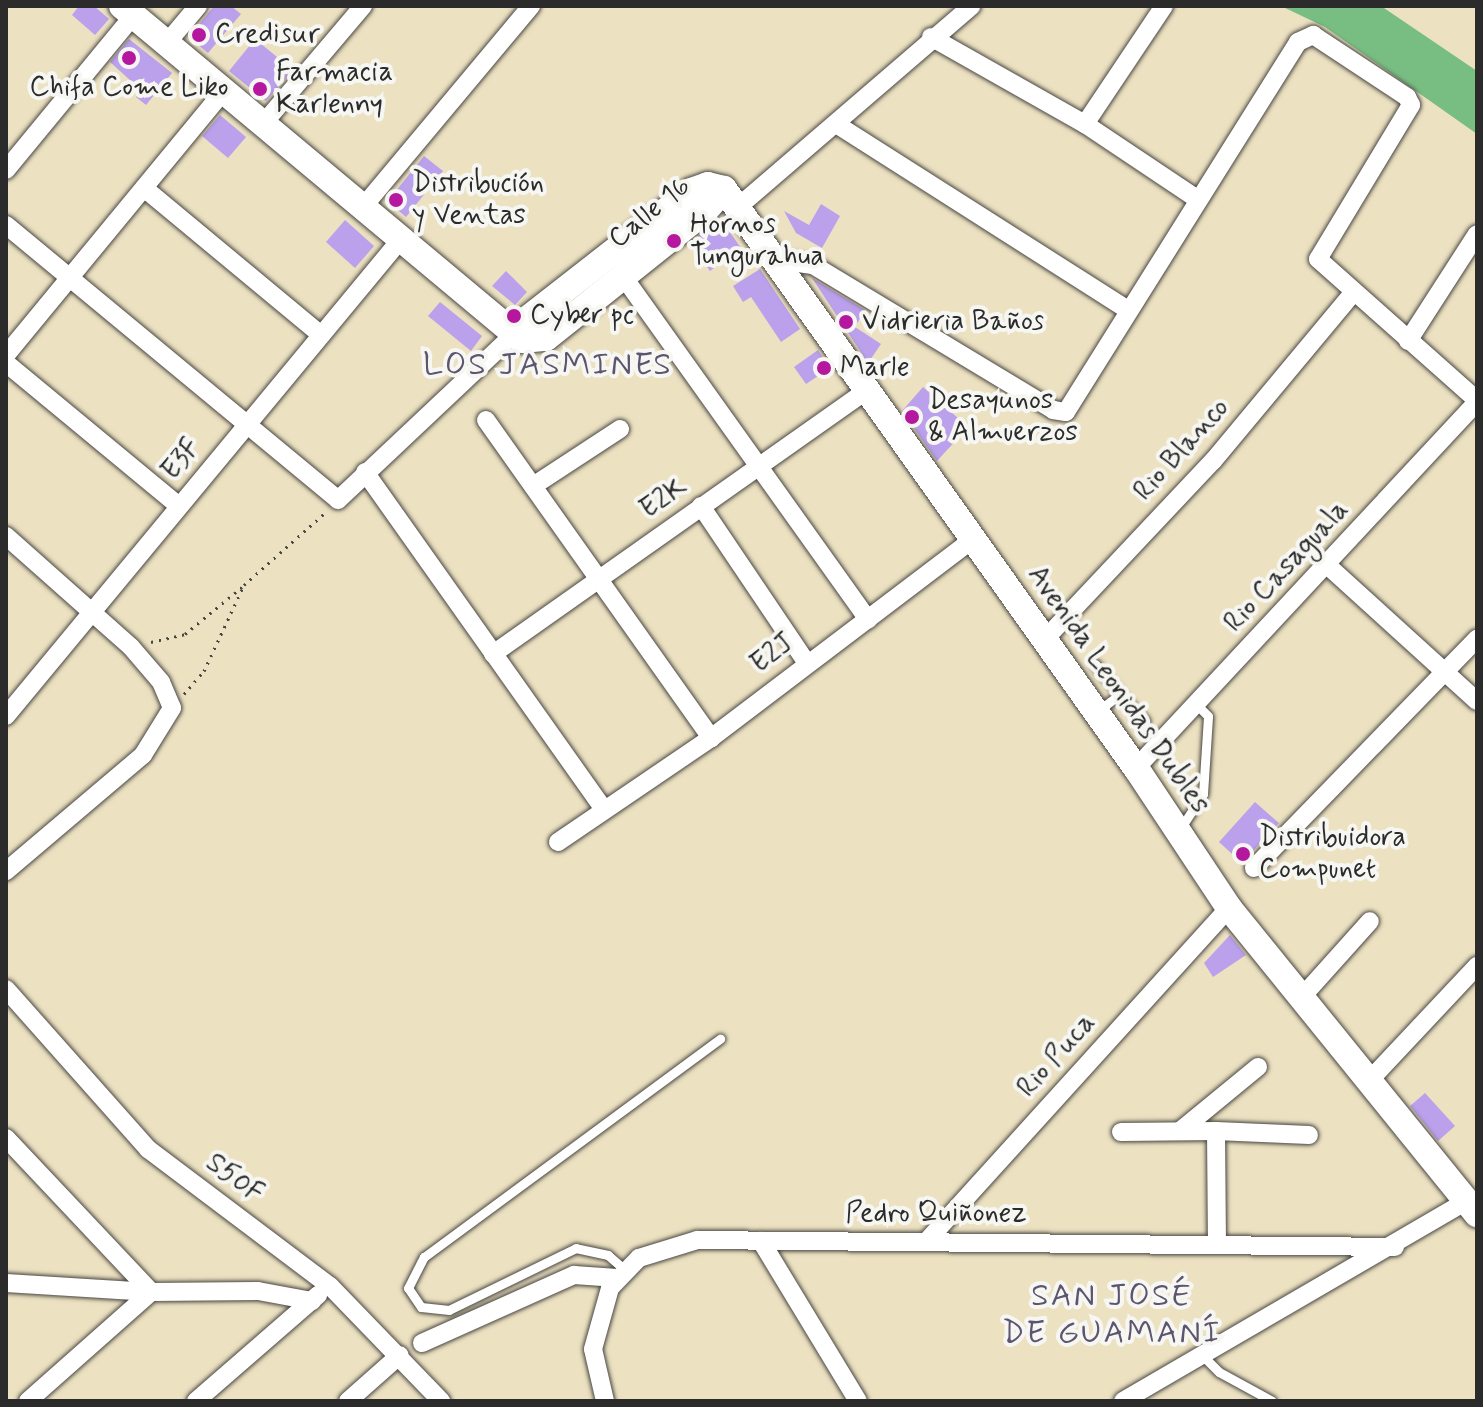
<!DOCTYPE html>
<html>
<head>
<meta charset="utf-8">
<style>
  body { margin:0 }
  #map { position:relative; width:1483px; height:1407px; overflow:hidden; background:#ece1c1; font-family:Mynerve,sans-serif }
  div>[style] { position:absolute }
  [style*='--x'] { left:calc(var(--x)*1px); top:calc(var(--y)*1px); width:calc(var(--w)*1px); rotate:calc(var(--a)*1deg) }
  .forest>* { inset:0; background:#78be82 }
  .building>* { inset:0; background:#bba0eb }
  .path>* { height:3px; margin-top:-1.5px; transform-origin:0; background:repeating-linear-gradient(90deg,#484642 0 2px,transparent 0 8px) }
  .roads { filter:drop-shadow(0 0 2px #484642) drop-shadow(0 0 2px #484642) }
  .lane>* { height:9px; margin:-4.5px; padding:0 4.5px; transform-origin:4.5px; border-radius:4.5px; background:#fff }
  .street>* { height:18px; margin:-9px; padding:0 9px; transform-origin:9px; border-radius:9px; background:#fff }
  .secondary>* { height:26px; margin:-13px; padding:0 13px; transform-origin:13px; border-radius:13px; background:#fff }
  .dots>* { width:22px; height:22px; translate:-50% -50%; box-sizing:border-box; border:4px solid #f6f6f2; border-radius:50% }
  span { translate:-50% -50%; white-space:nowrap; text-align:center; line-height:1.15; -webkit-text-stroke:8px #f6f6f2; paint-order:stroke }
  .poi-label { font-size:28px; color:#2b2b2b }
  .left { translate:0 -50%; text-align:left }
  .street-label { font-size:28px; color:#2b2b2b }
  .quarter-label { font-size:32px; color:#5d546e; letter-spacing:2px }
  .frame { position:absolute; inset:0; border:8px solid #2b2b2b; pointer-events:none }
</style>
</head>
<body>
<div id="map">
  <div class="forest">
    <div style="clip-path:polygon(1281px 6px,1381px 6px,1477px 71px,1477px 134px,1325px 27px)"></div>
  </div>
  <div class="building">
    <div style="clip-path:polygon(79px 6px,94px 6px,109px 19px,95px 35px,72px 15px)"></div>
    <div style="clip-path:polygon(214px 6px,231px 6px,241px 14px,208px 53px,192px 40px,193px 32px)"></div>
    <div style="clip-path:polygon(129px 39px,172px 73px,146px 105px,136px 97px,141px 90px,110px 62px)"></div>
    <div style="clip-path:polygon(255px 39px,293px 70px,266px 101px,229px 71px)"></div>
    <div style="clip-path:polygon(220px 115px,246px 137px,228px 158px,202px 136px)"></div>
    <div style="clip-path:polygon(424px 156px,443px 171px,406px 217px,393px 206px,391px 197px)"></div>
    <div style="clip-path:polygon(821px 204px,840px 216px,822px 248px,796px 233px,784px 211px,809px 225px)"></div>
    <div style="clip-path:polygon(720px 218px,741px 248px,710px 271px,690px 243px)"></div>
    <div style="clip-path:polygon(345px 220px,374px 246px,355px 268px,326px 242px)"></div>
    <div style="clip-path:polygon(760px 269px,800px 329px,781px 342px,751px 297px,743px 302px,733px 286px)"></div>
    <div style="clip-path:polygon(506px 271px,527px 292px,515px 305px,492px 286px)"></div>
    <div style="clip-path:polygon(812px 278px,865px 310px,855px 327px,881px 344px,868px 363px)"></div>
    <div style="clip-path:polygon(440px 302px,482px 336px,471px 351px,428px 316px)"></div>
    <div style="clip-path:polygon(818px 350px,830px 368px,806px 384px,794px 367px)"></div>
    <div style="clip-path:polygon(923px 387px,968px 427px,937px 461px,902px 411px)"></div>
    <div style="clip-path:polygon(1255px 802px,1279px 823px,1242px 863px,1219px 842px)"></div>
    <div style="clip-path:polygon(1230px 935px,1246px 955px,1213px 977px,1204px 963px)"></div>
    <div style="clip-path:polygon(1425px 1093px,1455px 1126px,1438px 1141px,1410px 1106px)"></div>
  </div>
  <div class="path">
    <div style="--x:151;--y:642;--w:35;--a:-13"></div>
    <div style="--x:185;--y:634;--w:74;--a:-39.5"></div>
    <div style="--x:184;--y:694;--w:30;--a:-49"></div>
    <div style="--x:204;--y:671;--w:95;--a:-65.1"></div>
    <div style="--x:244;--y:585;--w:111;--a:-41.7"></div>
  </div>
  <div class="roads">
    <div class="lane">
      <div style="--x:1095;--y:664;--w:39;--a:50"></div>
      <div style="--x:1099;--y:710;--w:26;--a:-37"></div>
      <div style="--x:1120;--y:694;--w:37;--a:47"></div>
      <div style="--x:1180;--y:829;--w:42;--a:-56.7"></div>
      <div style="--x:1203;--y:794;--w:78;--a:-86.3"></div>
      <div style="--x:1208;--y:716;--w:16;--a:-135"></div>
      <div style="--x:625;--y:1270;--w:23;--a:-139"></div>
      <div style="--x:608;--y:1255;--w:33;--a:-168"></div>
      <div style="--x:576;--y:1248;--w:141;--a:154"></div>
      <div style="--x:449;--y:1310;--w:28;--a:-174"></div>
      <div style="--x:421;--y:1307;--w:23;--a:-124"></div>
      <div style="--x:408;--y:1288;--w:35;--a:-63"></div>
      <div style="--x:424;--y:1257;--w:368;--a:-36.4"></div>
      <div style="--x:1202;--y:1355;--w:24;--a:45"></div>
      <div style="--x:1219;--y:1372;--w:60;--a:28.7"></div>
    </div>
    <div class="street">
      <div style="--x:931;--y:37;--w:177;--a:29.5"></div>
      <div style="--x:1085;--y:124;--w:135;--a:33.8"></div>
      <div style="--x:166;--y:44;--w:50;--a:-49.9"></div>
      <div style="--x:263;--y:124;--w:155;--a:-49.7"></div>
      <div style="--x:836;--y:124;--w:346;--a:32.5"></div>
      <div style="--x:1085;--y:124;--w:142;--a:-56.2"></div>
      <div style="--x:6;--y:170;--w:200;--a:-50.5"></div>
      <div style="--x:144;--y:188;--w:230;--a:39.7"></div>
      <div style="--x:363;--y:207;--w:262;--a:-50.1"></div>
      <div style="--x:738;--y:207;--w:308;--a:-40.7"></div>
      <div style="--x:6;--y:225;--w:431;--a:39.6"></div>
      <div style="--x:338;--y:500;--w:241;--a:-43.3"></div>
      <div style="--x:776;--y:260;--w:37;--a:8"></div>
      <div style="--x:813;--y:265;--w:280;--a:31.1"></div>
      <div style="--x:1053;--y:410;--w:13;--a:9"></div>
      <div style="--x:1066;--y:412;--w:437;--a:-57.9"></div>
      <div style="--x:1298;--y:42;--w:17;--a:-25"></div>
      <div style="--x:1313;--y:35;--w:113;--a:33.4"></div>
      <div style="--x:1407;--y:97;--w:9;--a:63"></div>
      <div style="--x:1411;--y:105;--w:180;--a:121.1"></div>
      <div style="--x:1318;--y:259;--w:213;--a:41.6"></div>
      <div style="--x:623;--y:276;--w:422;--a:54.5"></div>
      <div style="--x:1408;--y:341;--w:127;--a:-57.2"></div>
      <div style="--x:6;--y:355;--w:342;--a:-50.5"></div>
      <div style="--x:6;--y:363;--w:224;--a:39.6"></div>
      <div style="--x:486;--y:420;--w:390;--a:54.7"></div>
      <div style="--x:365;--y:472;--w:414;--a:54.7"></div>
      <div style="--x:533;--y:486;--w:104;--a:-33.2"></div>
      <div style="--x:701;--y:506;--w:189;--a:56"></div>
      <div style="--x:6;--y:536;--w:167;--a:41.6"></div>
      <div style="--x:131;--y:647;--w:46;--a:49.4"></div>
      <div style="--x:161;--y:682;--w:28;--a:67"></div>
      <div style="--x:172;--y:708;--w:55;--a:121.7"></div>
      <div style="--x:143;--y:755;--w:180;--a:139.7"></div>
      <div style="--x:1328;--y:566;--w:201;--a:42.2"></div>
      <div style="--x:1045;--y:639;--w:245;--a:-46.7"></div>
      <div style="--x:1213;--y:461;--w:219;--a:-50.2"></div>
      <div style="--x:493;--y:654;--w:458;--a:-35.2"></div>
      <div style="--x:6;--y:716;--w:619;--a:-50.37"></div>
      <div style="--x:1136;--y:768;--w:500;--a:-47.03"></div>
      <div style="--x:558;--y:842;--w:185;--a:-34.2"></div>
      <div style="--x:711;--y:738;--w:329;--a:-37.2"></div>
      <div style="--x:1254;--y:868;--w:320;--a:-45.8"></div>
      <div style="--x:6;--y:989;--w:214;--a:48.4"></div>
      <div style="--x:148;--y:1149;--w:228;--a:37"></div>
      <div style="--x:330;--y:1286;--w:160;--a:46"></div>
      <div style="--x:1301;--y:998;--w:103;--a:-48.1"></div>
      <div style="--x:1367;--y:1083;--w:161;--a:-46.8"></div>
      <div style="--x:1180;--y:1131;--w:101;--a:-39.4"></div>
      <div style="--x:1216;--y:1131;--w:93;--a:2.5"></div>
      <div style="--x:1121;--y:1132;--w:95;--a:-0.6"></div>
      <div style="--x:1216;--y:1131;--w:113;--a:89.5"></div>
      <div style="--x:6;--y:1138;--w:212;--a:46.7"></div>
      <div style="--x:761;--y:1241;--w:187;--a:58.8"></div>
      <div style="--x:926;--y:1242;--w:451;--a:-47.8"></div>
      <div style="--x:6;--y:1283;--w:145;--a:3.6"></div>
      <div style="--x:151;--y:1292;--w:107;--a:-0.5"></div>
      <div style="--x:258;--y:1291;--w:55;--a:10.5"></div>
      <div style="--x:422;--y:1343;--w:167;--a:-24.1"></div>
      <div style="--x:574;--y:1275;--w:43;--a:4"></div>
      <div style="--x:28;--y:1401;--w:164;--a:-41.5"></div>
      <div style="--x:196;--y:1401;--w:162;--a:-41"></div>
      <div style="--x:348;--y:1401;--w:69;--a:-41.5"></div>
      <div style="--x:605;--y:1401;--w:53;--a:-103"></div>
      <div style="--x:593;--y:1349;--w:63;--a:-74.4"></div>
      <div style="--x:610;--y:1288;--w:42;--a:-46"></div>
      <div style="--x:639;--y:1258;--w:61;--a:-17.2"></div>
      <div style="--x:697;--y:1240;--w:698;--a:0.57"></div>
      <div style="--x:1123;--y:1401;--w:396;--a:-30.2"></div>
    </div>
    <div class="secondary">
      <div style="--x:122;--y:6;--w:521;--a:39.86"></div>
      <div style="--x:522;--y:340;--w:24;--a:-5"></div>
      <div style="--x:546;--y:338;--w:203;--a:-38.6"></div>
      <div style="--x:705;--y:211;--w:29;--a:-49"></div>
      <div style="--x:724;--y:189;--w:711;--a:54.57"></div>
      <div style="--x:1136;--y:768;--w:168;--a:56.4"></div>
      <div style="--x:1229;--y:908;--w:394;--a:51"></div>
      <div style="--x:513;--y:335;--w:9;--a:-63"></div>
      <div style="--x:517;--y:327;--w:221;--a:-38"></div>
      <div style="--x:691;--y:191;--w:18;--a:-19"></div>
      <div style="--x:708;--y:185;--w:16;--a:14"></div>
    </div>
  </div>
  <div class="dots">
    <div style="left:199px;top:35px;background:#b5179e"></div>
    <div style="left:129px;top:58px;background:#b5179e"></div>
    <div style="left:260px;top:89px;background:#b5179e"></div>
    <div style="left:396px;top:200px;background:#b5179e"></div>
    <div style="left:674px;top:241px;background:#b5179e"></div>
    <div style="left:514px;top:316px;background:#b5179e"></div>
    <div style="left:846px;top:322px;background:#b5179e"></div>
    <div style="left:824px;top:368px;background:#b5179e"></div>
    <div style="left:912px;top:417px;background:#b5179e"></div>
    <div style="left:1243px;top:854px;background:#b5179e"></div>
  </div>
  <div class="poi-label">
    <span class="left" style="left:215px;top:35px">Credisur</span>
    <span class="left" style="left:276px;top:89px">Farmacia<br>Karlenny</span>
    <span style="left:129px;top:88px">Chifa Come Liko</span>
    <span class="left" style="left:412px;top:200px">Distribución<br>y Ventas</span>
    <span class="left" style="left:690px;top:241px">Hornos<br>Tungurahua</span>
    <span class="left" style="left:530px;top:316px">Cyber pc</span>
    <span class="left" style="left:862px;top:322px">Vidrieria Baños</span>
    <span class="left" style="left:840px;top:368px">Marle</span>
    <span class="left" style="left:928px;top:417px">Desayunos<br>&amp; Almuerzos</span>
    <span class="left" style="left:1259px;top:854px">Distribuidora<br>Compunet</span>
  </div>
  <div class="street-label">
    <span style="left:650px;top:213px;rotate:-39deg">Calle 16</span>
    <span style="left:1182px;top:450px;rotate:-48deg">Rio Blanco</span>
    <span style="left:182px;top:460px;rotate:-50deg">E3F</span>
    <span style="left:664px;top:499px;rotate:-35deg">E2K</span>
    <span style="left:1287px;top:567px;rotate:-47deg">Rio Casaguala</span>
    <span style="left:773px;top:654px;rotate:-38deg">E2J</span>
    <span style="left:1118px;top:690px;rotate:55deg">Avenida Leonidas Dubles</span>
    <span style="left:1057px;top:1056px;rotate:-48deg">Rio Puca</span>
    <span style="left:234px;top:1179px;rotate:37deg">S50F</span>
    <span style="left:936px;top:1214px">Pedro Quiñonez</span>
  </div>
  <div class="quarter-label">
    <span style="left:548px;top:365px">LOS JASMINES</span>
    <span style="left:1112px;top:1315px">SAN JOSÉ<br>DE GUAMANÍ</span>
  </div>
  <div class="frame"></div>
</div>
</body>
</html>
